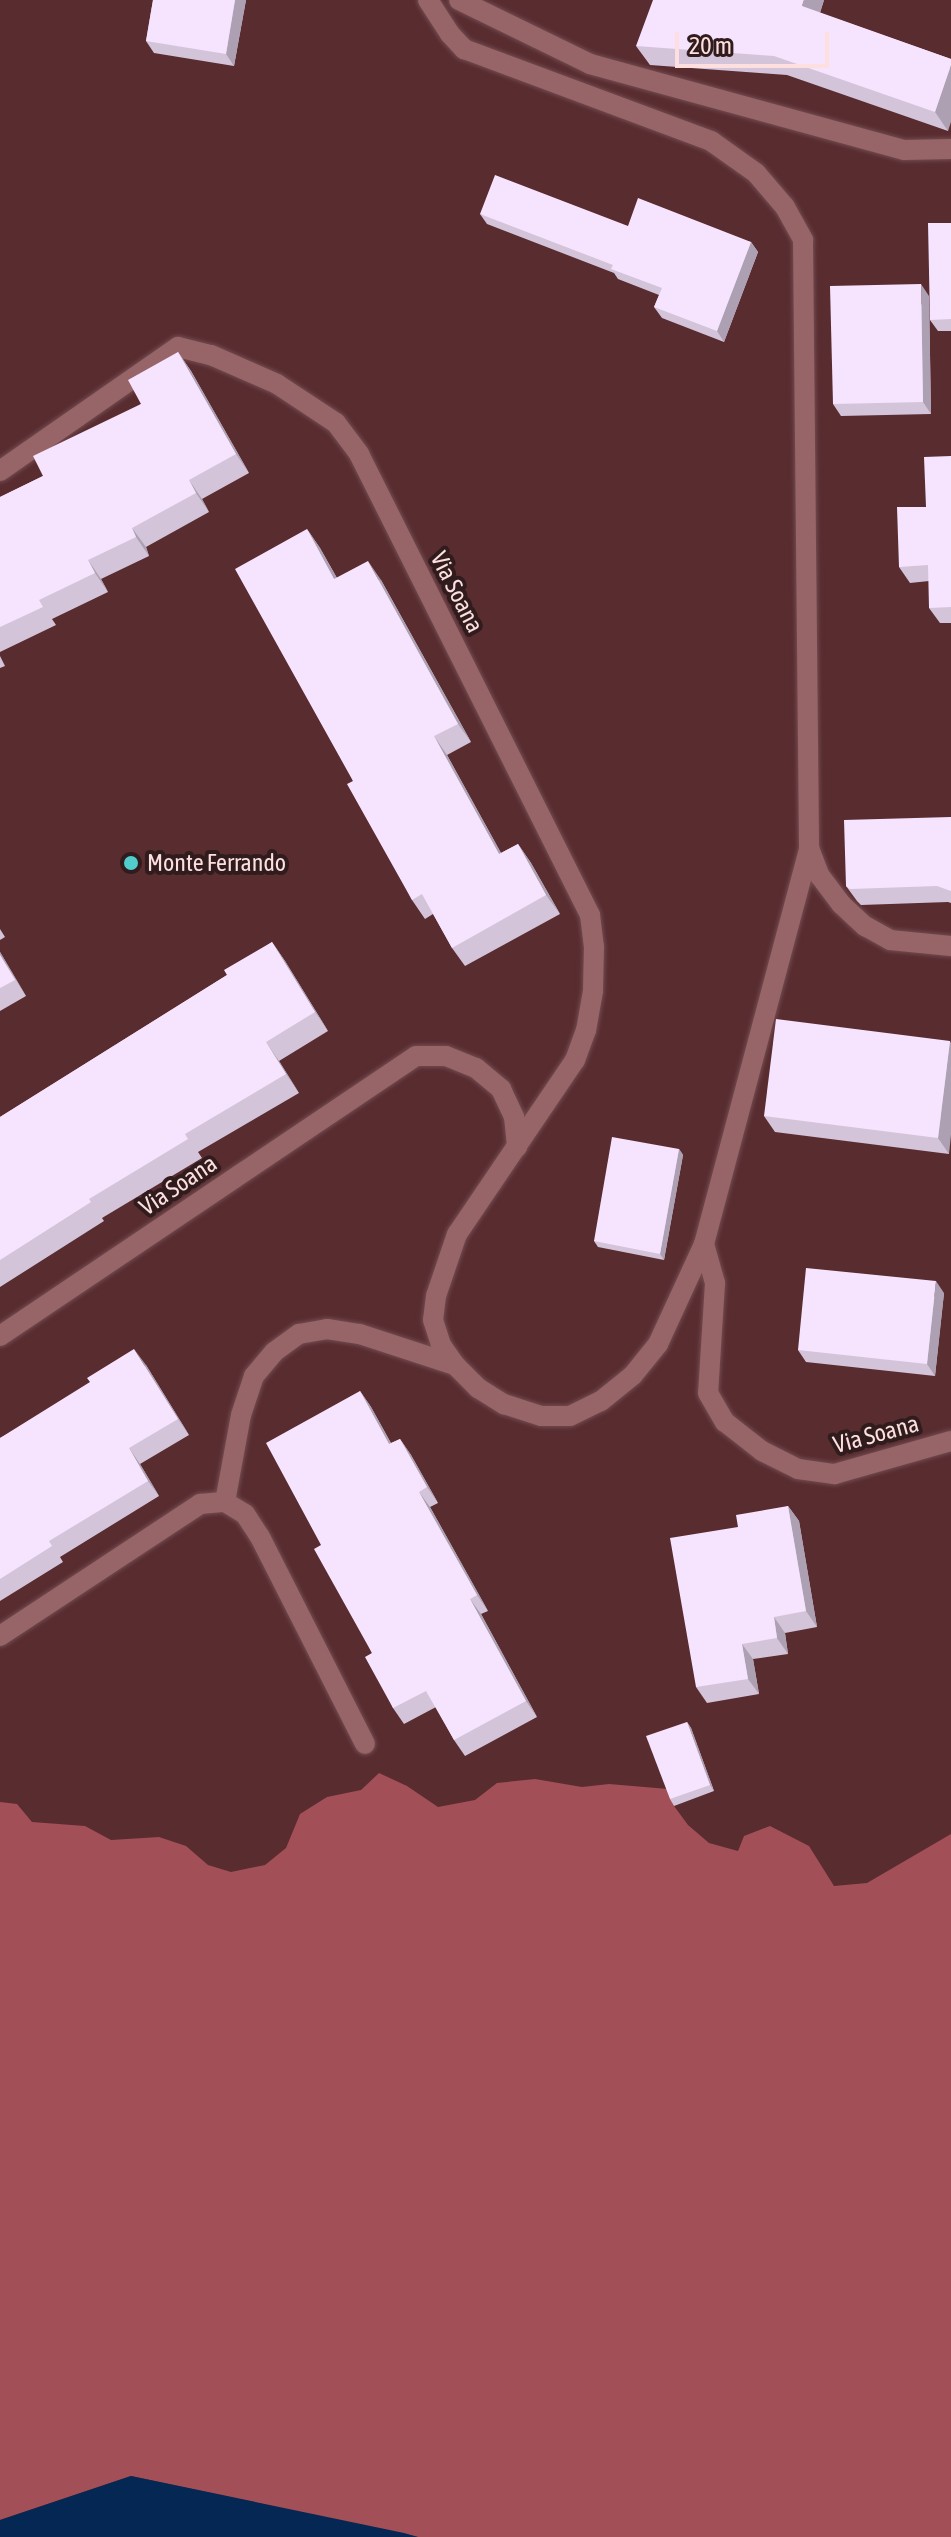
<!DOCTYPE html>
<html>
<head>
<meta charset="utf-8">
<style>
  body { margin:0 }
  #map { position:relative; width:951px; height:2537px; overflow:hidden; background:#592c30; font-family:"Asap Condensed",sans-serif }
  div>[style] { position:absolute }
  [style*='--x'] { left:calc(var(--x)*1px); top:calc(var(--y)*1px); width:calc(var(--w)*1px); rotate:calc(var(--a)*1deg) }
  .forest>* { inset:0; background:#a24f57 }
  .water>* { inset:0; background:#042853 }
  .roads { filter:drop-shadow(0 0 2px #724c50) drop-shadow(0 0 2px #724c50) }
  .street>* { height:20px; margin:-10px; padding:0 10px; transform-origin:10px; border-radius:10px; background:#976568 }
  .wall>* { inset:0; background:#d4c4da }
  .shaded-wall>* { inset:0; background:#aca0b2 }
  .building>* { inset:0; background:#f6e4fe }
  .dots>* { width:22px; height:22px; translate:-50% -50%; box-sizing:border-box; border:4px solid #301c1d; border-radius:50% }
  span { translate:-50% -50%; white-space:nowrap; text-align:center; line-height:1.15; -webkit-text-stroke:8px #301c1d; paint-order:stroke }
  .street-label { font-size:24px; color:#fddfe0 }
  .poi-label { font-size:24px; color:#fddfe0 }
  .left { translate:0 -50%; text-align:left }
  .scale { position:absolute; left:675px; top:32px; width:154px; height:36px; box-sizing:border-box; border:4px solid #fddfe0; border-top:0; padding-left:10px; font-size:24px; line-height:28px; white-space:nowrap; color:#fddfe0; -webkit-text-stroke:6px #301c1d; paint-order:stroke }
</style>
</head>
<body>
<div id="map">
  <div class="forest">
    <div style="clip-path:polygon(379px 1773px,407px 1786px,438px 1807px,475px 1800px,497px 1783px,535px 1779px,582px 1787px,609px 1784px,668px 1789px,674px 1806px,688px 1825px,709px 1843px,738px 1851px,744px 1836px,770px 1826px,809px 1846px,834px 1886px,867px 1883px,951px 1834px,951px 2537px,418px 2537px,131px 2476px,0 2520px,0 1802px,17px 1804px,32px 1822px,85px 1826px,111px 1840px,159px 1837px,186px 1846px,208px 1865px,231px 1872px,265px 1865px,286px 1848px,300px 1814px,327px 1797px,361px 1790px)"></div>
  </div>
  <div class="water">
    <div style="clip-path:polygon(131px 2476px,404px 2533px,418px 2537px,0 2537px,0 2520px)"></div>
  </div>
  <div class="roads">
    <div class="street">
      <div style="--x:428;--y:0;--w:40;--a:57.1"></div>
      <div style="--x:450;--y:34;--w:21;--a:47"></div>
      <div style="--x:464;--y:49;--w:264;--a:20.4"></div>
      <div style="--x:711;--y:141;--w:55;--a:35.4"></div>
      <div style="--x:756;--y:173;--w:45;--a:49.5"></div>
      <div style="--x:785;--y:207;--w:38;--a:61"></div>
      <div style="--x:803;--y:240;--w:608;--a:89.43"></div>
      <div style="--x:809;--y:848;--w:30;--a:69"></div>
      <div style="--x:820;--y:876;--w:35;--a:53"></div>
      <div style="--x:841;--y:904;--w:33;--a:43"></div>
      <div style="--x:865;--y:926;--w:29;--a:29"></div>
      <div style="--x:890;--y:940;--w:61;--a:5.6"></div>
      <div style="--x:459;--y:0;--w:146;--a:26"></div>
      <div style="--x:590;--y:64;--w:326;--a:15.3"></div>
      <div style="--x:904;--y:150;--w:47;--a:-1.2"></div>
      <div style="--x:0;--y:471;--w:217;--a:-34.9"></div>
      <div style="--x:178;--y:347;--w:34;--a:14"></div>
      <div style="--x:211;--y:355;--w:72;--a:23.7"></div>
      <div style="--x:277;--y:384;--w:71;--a:33.5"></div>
      <div style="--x:336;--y:423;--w:39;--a:53"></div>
      <div style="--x:359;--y:454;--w:516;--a:63.39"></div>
      <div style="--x:590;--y:915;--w:31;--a:83"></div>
      <div style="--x:594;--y:946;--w:45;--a:91.3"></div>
      <div style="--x:593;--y:991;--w:40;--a:100"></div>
      <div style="--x:586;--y:1030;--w:32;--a:110"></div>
      <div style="--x:575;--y:1060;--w:210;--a:124.1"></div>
      <div style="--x:457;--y:1234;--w:65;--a:108.7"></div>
      <div style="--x:436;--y:1296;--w:24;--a:97"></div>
      <div style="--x:433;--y:1320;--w:26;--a:72"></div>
      <div style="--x:441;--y:1345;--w:24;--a:55"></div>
      <div style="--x:455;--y:1365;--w:33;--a:45"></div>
      <div style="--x:478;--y:1388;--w:31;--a:32"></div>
      <div style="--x:504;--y:1404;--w:39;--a:18"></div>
      <div style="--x:541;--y:1416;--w:29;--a:0"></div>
      <div style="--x:570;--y:1416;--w:34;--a:-26"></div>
      <div style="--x:601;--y:1401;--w:41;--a:-39.1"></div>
      <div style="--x:633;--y:1375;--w:40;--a:-51"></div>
      <div style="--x:658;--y:1344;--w:110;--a:-65.3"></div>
      <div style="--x:704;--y:1244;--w:410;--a:-75.1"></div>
      <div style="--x:704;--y:1244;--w:41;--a:74.2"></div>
      <div style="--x:715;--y:1283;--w:110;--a:93.6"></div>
      <div style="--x:708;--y:1393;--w:34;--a:60"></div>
      <div style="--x:725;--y:1422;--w:47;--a:38.1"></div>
      <div style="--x:762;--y:1451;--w:40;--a:26.6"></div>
      <div style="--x:798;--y:1469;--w:37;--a:8"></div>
      <div style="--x:835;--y:1474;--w:121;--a:-15.9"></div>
      <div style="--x:0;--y:1336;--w:501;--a:-33.94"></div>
      <div style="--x:416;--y:1056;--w:30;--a:0"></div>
      <div style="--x:446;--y:1056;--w:32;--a:22"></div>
      <div style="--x:476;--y:1068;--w:33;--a:40"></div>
      <div style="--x:501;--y:1089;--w:31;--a:65"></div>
      <div style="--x:514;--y:1117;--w:30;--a:84"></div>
      <div style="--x:225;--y:1502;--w:88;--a:-79.6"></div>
      <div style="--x:241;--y:1415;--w:41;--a:-71.6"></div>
      <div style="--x:254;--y:1376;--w:31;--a:-50"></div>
      <div style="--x:274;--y:1352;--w:31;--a:-36"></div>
      <div style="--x:299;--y:1334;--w:28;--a:-10"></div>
      <div style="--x:327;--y:1329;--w:33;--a:9"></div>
      <div style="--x:360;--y:1334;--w:100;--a:18.1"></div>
      <div style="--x:0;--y:1636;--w:240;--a:-33.4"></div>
      <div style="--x:200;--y:1504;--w:25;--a:-5"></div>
      <div style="--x:225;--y:1502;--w:23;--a:31"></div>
      <div style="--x:245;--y:1514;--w:27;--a:57"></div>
      <div style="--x:260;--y:1537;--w:232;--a:63.1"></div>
    </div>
  </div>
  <div class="wall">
    <div style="clip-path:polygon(153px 0,246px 0,234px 66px,154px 53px,146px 41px)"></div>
    <div style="clip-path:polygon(824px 0,820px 13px,951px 59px,948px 131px,787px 75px,650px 65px,636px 46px)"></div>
    <div style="clip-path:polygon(480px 214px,628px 226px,751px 242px,758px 252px,724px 342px,662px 318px,654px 307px,659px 295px,618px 279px,614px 273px,487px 224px)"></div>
    <div style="clip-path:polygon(951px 223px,951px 331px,938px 331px,930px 320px)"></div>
    <div style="clip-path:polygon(929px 296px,931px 414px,841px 416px,833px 404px)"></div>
    <div style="clip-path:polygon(178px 352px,191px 371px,249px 473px,202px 499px,209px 512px,146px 547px,149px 556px,101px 579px,108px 592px,52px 619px,56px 625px,0 652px,0 497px,43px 476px,141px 404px)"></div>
    <div style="clip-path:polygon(951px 456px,951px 623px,940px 623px,929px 608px,929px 581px,910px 583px,899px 567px,926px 507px)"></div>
    <div style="clip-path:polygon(307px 529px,320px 548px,337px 578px,381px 580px,471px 742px,447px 755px,501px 853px,518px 844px,531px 863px,560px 914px,465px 966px,452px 948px,433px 914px,425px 919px,412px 900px,353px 781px)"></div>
    <div style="clip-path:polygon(0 656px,5px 666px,0 668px)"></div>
    <div style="clip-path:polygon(951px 817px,951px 903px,948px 902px,861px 905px,857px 901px,846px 886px)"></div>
    <div style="clip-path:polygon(0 929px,5px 937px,0 940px)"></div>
    <div style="clip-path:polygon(272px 942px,285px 961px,328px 1031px,279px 1061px,299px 1093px,198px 1152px,202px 1158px,102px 1218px,104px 1221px,0 1287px,0 1117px,227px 975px)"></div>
    <div style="clip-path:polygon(0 952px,26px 996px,0 1011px)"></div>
    <div style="clip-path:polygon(950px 1041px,949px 1154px,775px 1132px,764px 1116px)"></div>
    <div style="clip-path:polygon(679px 1149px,683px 1155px,664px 1260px,598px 1247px,594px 1241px)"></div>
    <div style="clip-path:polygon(944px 1293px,935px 1376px,806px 1362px,798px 1350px)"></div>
    <div style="clip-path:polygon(146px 1365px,189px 1435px,140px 1464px,159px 1496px,60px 1557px,63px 1562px,0 1601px,0 1438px)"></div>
    <div style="clip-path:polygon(360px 1391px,371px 1407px,391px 1443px,400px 1439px,411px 1455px,438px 1503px,430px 1507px,488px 1611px,481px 1614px,537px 1717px,465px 1756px,454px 1740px,436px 1707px,404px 1724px,393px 1708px,372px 1653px,321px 1545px)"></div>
    <div style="clip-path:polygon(788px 1506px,799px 1521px,817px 1627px,785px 1633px,788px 1654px,753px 1659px,759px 1694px,707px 1703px,696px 1687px,738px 1527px)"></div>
    <div style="clip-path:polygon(687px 1722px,691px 1728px,714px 1791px,674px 1806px,670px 1799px)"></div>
  </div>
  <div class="shaded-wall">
    <div style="clip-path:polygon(235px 0,246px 0,234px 66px,226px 54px)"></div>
    <div style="clip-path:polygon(804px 0,824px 0,816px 25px,802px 6px)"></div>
    <div style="clip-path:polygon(951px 65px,951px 122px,948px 131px,935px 112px)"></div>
    <div style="clip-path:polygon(751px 242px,758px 252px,724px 342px,717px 331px)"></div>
    <div style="clip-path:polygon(921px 284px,929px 296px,931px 414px,923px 402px)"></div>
    <div style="clip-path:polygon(178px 352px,191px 371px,249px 473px,236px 454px)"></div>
    <div style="clip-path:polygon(189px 480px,202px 499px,209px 512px,196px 493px)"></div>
    <div style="clip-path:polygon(132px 528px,146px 547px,149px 556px,136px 537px)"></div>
    <div style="clip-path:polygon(307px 529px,320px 548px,348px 598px,334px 579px)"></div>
    <div style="clip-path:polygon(88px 560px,101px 579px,108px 592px,95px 573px)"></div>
    <div style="clip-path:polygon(368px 561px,381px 580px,471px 742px,458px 724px)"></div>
    <div style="clip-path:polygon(434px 736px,447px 755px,512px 873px,499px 854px)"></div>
    <div style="clip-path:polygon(518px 844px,531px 863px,560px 914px,546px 895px)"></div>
    <div style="clip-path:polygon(272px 942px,285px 961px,328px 1031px,315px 1012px)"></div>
    <div style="clip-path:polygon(0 952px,26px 996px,0 955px)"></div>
    <div style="clip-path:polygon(950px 1041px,951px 1043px,951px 1135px,949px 1154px,938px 1138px)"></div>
    <div style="clip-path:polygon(266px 1042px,279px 1061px,299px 1093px,286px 1074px)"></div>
    <div style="clip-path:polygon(679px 1149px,683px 1155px,664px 1260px,660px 1254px)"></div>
    <div style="clip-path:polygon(936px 1281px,944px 1293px,935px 1376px,927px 1364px)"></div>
    <div style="clip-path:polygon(134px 1349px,146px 1365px,189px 1435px,178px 1419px)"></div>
    <div style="clip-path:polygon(360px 1391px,371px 1407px,400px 1460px,389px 1444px)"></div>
    <div style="clip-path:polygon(400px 1439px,411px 1455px,438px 1503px,427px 1487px)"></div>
    <div style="clip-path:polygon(129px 1448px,140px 1464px,159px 1496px,148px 1481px)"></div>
    <div style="clip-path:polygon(419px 1492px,430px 1507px,488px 1611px,477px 1595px)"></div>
    <div style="clip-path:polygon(788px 1506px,799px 1521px,817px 1627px,806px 1611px)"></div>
    <div style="clip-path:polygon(470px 1599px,481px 1614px,537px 1717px,526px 1701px)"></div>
    <div style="clip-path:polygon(774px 1617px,785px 1633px,788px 1654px,777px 1638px)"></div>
    <div style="clip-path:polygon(742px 1644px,753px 1659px,759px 1694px,748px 1679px)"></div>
    <div style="clip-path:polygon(687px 1722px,691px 1728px,714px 1791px,710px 1785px)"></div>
  </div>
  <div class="building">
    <div style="clip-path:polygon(153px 0,235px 0,226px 54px,146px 41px)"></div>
    <div style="clip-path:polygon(653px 0,804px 0,802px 6px,951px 59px,951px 65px,935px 112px,774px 56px,636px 46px)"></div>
    <div style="clip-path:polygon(495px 175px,628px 226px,638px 198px,751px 242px,717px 331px,654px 307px,662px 288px,611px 269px,613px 265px,480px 214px)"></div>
    <div style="clip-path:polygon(928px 223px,951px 223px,951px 319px,930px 320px)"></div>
    <div style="clip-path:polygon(921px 284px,923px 402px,833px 404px,830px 286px)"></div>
    <div style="clip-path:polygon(178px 352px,236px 454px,189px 480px,196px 493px,132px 528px,136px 537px,88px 560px,95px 573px,39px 600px,43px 607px,0 627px,0 497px,43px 476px,33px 456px,141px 404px,128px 380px)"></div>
    <div style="clip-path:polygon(951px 456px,951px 607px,929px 608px,928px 565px,899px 567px,897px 507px,926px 507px,924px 457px)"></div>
    <div style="clip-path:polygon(307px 529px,334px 579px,368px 561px,458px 724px,434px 736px,499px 854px,518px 844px,546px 895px,452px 948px,422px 894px,412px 900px,347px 784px,353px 781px,235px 569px)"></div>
    <div style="clip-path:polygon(951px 817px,951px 891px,937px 886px,850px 889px,846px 886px,844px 820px)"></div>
    <div style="clip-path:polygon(272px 942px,315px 1012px,266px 1042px,286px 1074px,185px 1134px,188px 1139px,89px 1199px,91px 1202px,0 1260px,0 1117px,227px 975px,224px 970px)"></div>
    <div style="clip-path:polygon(0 955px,15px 980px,0 988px)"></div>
    <div style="clip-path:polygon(776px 1019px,950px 1041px,938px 1138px,764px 1116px)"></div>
    <div style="clip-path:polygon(612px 1137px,679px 1149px,660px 1254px,594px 1241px)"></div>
    <div style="clip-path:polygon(806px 1268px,936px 1281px,927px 1364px,798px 1350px)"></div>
    <div style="clip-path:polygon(134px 1349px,178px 1419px,129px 1448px,148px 1481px,49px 1541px,52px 1546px,0 1579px,0 1438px,90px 1382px,87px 1378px)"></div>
    <div style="clip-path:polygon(360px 1391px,389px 1444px,400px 1439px,427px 1487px,419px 1492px,477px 1595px,470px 1599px,526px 1701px,454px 1740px,426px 1691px,393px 1708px,365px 1657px,372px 1653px,314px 1549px,321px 1545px,266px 1443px)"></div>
    <div style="clip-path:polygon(788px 1506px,806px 1611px,774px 1617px,777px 1638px,742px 1644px,748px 1679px,696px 1687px,670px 1538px,738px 1527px,736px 1515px)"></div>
    <div style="clip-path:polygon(687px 1722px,710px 1785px,670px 1799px,646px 1736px)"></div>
  </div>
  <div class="dots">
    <div style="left:131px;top:863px;background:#52cdce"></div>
  </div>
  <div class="street-label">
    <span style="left:457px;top:592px;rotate:63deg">Via Soana</span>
    <span style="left:178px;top:1185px;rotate:-34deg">Via Soana</span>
    <span style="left:876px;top:1434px;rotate:-15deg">Via Soana</span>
  </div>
  <div class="poi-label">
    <span class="left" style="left:147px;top:863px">Monte Ferrando</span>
  </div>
  <div class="scale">20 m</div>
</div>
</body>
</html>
